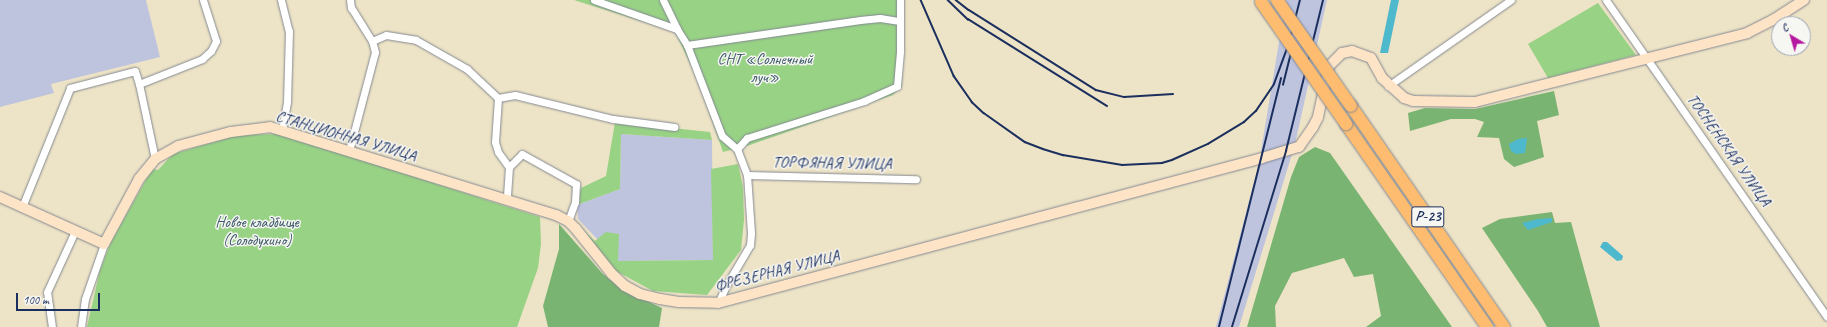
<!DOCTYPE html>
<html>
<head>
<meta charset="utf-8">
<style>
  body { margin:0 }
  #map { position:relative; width:1827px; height:327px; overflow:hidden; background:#ede3c6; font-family:Caveat,sans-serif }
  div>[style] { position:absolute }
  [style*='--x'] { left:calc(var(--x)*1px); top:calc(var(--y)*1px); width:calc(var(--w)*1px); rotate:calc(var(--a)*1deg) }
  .industrial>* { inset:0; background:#bec3de }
  .green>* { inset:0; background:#98d285 }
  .forest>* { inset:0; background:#7ab472 }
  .water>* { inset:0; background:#4eb8cc }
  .roads { filter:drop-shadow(0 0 1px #848992) drop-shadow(0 0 1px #848992) }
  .street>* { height:7px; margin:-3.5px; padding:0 3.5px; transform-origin:3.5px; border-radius:3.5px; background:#fff }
  .secondary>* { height:10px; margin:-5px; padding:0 5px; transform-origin:5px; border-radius:5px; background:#fee4c6 }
  .highway>* { height:12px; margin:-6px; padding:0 6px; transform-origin:6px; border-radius:6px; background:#fdbc70 }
  .rail>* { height:1.5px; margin:-0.75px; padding:0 0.75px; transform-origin:0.75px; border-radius:0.75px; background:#1b2f5e }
  .bridges { filter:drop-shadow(0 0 1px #848992) drop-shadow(0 0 1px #848992) }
  .highway-bridge>* { height:12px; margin:-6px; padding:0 6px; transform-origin:6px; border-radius:6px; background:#fdbc70 }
  span { translate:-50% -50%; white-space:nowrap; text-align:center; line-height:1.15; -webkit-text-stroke:3px #f6f6f2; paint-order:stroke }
  .shield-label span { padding:1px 3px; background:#f6f6f2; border:1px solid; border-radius:3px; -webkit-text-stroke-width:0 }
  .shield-label { font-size:15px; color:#1b2f5e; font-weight:700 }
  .park-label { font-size:16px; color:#3a5868 }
  .street-label { font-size:16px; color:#1b2f5e }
  .north { position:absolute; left:1771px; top:16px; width:40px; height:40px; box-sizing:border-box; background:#f6f6f2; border:1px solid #9ea6b7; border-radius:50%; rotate:322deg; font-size:11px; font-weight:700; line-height:16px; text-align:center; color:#1b2f5e }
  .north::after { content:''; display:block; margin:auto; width:14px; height:18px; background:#b5179e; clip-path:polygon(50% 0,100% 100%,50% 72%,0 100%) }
  .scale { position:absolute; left:16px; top:293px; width:84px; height:18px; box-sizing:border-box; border:2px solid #1b2f5e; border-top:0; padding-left:5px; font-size:12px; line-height:14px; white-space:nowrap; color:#1b2f5e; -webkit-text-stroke:3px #f6f6f2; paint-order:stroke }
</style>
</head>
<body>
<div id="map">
  <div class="industrial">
    <div style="clip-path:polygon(0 0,146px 0,160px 57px,51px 84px,54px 93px,0 107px)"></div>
    <div style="clip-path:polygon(1286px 0,1327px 0,1295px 144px,1239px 327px,1216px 327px,1259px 163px)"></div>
    <div style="clip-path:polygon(621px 134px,712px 140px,713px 260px,618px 261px,578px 219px,577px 205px,620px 189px)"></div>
  </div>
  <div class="green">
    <div style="clip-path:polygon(574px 0,900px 0,903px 5px,902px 86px,893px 95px,750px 145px,723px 152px,696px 76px,675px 32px)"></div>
    <div style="clip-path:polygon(1598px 3px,1636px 55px,1548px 78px,1528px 44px)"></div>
    <div style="clip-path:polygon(615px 122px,710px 132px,712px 140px,621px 134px,620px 189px,577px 205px,581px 188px,606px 176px)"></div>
    <div style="clip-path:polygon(280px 134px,540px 217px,541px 244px,538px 268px,517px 327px,87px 327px,100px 270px,110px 244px,152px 169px,158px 170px,173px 154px,238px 135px)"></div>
    <div style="clip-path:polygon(738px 164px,743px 187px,744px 220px,741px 250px,707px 295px,653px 291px,616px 271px,583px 233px,584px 231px,595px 241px,606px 232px,619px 234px,618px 261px,713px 260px,711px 169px)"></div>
  </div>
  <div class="forest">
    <div style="clip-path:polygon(1554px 91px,1559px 115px,1537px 121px,1544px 157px,1514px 167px,1504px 159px,1499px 138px,1477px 137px,1484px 122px,1475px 119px,1451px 119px,1410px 131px,1408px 113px,1425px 108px,1475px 109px)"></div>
    <div style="clip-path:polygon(1315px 147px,1330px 153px,1452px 327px,1366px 327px,1381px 316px,1373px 274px,1354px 277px,1344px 258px,1292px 273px,1275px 306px,1276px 327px,1247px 327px,1291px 177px,1299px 157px)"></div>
    <div style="clip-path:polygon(1552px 212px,1555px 223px,1571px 222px,1600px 327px,1547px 327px,1538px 311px,1482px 228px,1500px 219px)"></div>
    <div style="clip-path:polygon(559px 224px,602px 273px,621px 289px,662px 308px,659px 327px,548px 327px,543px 306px,559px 249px)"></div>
  </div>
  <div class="water">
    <div style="clip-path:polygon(1391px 0,1399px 0,1388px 53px,1380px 53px)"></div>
    <div style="clip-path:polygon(1527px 138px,1525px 153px,1516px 154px,1511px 151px,1509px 144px,1518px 139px)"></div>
    <div style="clip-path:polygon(1552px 218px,1552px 222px,1528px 230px,1522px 223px,1538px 219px)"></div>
    <div style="clip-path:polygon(1603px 242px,1607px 242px,1623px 256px,1622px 260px,1617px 261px,1600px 247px)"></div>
  </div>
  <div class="roads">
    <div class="street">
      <div style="--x:281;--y:0;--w:32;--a:76"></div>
      <div style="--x:289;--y:31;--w:71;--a:91.6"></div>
      <div style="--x:287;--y:102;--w:28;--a:100"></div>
      <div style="--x:594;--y:0;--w:88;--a:19.3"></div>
      <div style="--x:663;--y:0;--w:32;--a:64"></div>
      <div style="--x:677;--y:29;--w:19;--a:58"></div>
      <div style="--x:687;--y:45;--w:97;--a:69"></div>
      <div style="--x:722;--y:136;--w:20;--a:41"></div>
      <div style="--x:737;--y:149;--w:15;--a:-48"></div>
      <div style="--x:747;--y:138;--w:123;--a:-17.5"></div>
      <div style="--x:864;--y:101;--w:36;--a:-24"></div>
      <div style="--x:897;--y:86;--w:36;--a:-85"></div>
      <div style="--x:900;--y:50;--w:50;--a:-90"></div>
      <div style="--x:1606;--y:0;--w:386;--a:55.1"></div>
      <div style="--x:372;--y:41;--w:15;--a:-23"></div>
      <div style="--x:386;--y:35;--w:30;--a:9"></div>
      <div style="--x:416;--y:40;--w:59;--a:29.6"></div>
      <div style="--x:467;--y:69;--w:42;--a:43.1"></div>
      <div style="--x:498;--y:98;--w:17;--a:-10"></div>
      <div style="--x:515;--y:95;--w:101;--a:13.8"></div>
      <div style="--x:613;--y:119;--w:62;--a:7.5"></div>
      <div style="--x:687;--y:45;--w:175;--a:-8.2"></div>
      <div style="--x:860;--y:20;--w:20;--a:-6"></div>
      <div style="--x:880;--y:18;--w:20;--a:9"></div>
      <div style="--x:1388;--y:86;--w:150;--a:-35"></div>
      <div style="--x:498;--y:98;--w:44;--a:93.9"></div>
      <div style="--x:495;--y:142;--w:10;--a:73"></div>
      <div style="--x:498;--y:152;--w:19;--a:54"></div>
      <div style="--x:509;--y:167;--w:32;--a:94"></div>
      <div style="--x:349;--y:151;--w:102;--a:-75.3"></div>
      <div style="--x:375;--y:52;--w:11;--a:-105"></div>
      <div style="--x:372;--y:41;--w:39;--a:-122"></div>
      <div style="--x:351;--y:8;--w:8;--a:-97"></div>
      <div style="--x:155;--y:159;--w:77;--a:-102"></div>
      <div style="--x:139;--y:84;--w:68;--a:-21.6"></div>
      <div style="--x:202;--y:59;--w:12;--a:-42"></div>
      <div style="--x:211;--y:51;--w:11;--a:-63"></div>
      <div style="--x:216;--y:41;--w:43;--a:-107.6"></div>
      <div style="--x:509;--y:167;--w:18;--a:-45"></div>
      <div style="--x:522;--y:154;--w:62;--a:29.1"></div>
      <div style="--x:576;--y:184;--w:18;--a:93"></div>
      <div style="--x:575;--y:202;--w:20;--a:110"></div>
      <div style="--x:747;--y:175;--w:169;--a:1.4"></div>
      <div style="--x:22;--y:207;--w:128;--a:-68"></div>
      <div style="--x:70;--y:88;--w:67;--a:-14.7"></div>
      <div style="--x:135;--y:71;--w:14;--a:73"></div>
      <div style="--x:718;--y:303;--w:21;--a:-65"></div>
      <div style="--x:727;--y:284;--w:45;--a:-59.5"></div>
      <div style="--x:750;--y:245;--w:12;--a:-85"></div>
      <div style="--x:751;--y:233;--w:58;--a:-93.9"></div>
      <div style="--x:747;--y:175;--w:28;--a:-111"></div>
      <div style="--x:52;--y:327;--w:35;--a:-98"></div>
      <div style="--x:47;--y:292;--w:67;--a:-65.3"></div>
      <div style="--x:81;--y:327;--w:28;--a:-82"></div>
      <div style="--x:85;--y:299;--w:58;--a:-70.9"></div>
    </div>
    <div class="secondary">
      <div style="--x:0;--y:197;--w:114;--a:24.3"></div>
      <div style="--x:104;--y:244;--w:74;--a:-61.7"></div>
      <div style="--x:139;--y:179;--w:26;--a:-51"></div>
      <div style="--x:155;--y:159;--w:26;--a:-29"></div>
      <div style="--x:178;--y:146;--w:55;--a:-14.8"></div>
      <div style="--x:231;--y:132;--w:39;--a:-7"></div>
      <div style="--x:270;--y:127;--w:299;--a:17.1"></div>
      <div style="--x:556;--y:215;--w:13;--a:27"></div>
      <div style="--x:568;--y:221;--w:11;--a:45"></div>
      <div style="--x:576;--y:229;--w:58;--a:51.3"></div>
      <div style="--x:612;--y:274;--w:18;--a:43"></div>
      <div style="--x:625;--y:286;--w:17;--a:28"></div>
      <div style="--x:640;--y:294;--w:21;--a:14"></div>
      <div style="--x:660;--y:299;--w:19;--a:9"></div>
      <div style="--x:679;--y:302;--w:39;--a:1"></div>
      <div style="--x:718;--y:303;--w:563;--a:-14.92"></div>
      <div style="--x:1262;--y:158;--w:39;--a:-17"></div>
      <div style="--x:1299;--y:147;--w:24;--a:-55"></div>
      <div style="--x:1313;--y:127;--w:11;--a:-63"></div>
      <div style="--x:1318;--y:117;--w:52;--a:-77.8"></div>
      <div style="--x:1329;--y:66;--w:18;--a:-45"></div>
      <div style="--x:1342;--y:53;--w:10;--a:-11"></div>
      <div style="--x:1352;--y:51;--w:20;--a:20"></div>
      <div style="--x:1371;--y:58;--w:23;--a:61"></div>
      <div style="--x:1382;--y:78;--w:30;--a:42"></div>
      <div style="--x:1404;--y:98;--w:9;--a:18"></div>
      <div style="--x:1413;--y:101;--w:62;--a:0.9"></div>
      <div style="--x:1475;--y:102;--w:281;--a:-14.2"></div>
      <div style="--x:1747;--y:33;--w:29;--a:-27"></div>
      <div style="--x:1773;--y:20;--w:37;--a:-33"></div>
    </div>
    <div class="highway">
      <div style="--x:1351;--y:106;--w:269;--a:55.3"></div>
      <div style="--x:1346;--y:124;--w:247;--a:55.2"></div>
    </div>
  </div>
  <div class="rail">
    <div style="--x:921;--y:0;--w:83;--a:66.5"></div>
    <div style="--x:954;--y:76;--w:32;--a:55"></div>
    <div style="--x:972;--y:102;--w:16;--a:43"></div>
    <div style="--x:984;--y:113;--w:50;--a:35.3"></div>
    <div style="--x:1025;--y:142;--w:19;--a:21"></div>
    <div style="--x:1043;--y:149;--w:21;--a:17"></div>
    <div style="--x:1063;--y:155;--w:60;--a:9.6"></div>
    <div style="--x:1122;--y:165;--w:40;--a:-2.9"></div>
    <div style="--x:1162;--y:163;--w:10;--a:-17"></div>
    <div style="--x:1172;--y:160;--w:39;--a:-24"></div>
    <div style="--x:1208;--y:144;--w:42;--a:-31.4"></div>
    <div style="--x:1244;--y:122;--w:16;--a:-43"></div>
    <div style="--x:1256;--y:111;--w:32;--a:-56"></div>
    <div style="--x:1274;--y:84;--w:44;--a:-69.9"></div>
    <div style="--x:948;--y:0;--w:28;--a:44"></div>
    <div style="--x:968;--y:19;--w:164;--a:32"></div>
    <div style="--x:956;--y:0;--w:16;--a:38"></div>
    <div style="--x:969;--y:10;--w:150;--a:32.2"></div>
    <div style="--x:1096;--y:90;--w:29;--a:14"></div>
    <div style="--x:1124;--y:97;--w:49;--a:-3.5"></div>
    <div style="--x:1288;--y:47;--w:49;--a:-75.7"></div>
    <div style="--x:1283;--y:85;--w:32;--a:-76"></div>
    <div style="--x:1219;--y:327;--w:256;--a:-76"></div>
    <div style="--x:1232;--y:327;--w:184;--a:-72.9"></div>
    <div style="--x:1286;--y:151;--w:155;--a:-76.2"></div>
  </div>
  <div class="bridges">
    <div class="highway-bridge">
      <div style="--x:1277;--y:0;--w:129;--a:55.1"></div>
      <div style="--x:1261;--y:2;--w:149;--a:55.1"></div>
    </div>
  </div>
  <div class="shield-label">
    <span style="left:1428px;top:217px">Р-23</span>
  </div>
  <div class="park-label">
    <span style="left:765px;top:68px">СНТ «Солнечный<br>луч»</span>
    <span style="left:257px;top:231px">Новое кладбище<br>(Солодухино)</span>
  </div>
  <div class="street-label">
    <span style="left:346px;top:136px;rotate:16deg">СТАНЦИОННАЯ УЛИЦА</span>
    <span style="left:1729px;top:150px;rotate:55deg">ТОСНЕНСКАЯ УЛИЦА</span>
    <span style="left:832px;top:163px;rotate:1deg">ТОРФЯНАЯ УЛИЦА</span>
    <span style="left:777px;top:271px;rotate:-14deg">ФРЕЗЕРНАЯ УЛИЦА</span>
  </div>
  <div class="north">С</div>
  <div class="scale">100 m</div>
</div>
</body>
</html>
